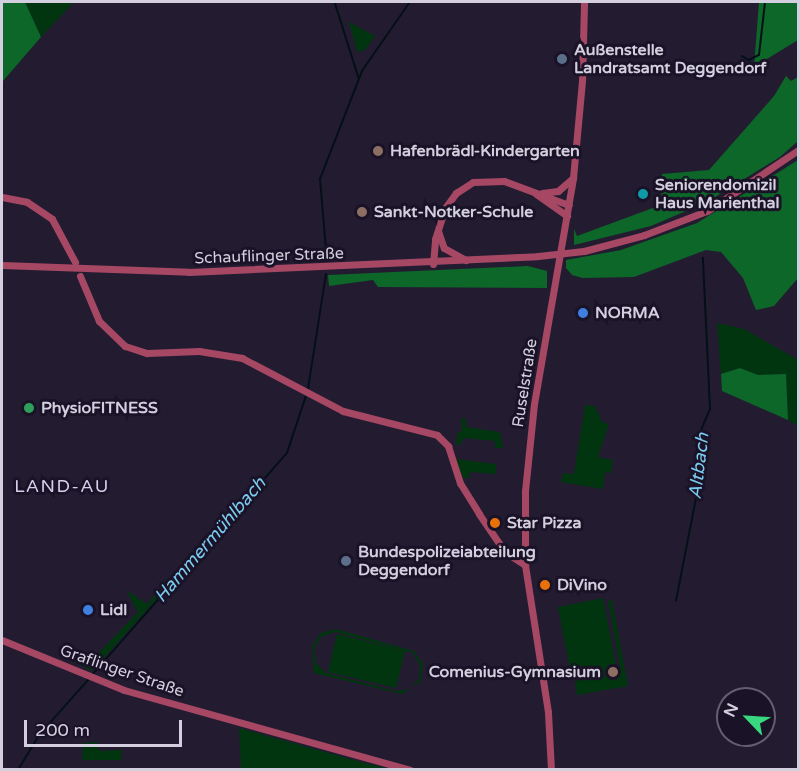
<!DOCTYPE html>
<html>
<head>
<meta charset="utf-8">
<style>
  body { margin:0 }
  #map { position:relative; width:800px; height:771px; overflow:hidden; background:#231c31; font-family:"Varela Round",sans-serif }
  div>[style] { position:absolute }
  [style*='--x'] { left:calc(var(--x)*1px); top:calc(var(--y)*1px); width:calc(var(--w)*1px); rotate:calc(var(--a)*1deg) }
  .green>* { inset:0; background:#00350f }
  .forest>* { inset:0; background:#0c6728 }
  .stream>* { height:1.5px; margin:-0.75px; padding:0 0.75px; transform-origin:0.75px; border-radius:0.75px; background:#031017 }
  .secondary>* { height:7px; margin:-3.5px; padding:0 3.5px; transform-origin:3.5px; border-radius:3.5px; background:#a64864 }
  .secondary-bridge>* { height:7px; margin:-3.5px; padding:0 3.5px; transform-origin:3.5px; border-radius:3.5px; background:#a64864 }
  .dots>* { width:16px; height:16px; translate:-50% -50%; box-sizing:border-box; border:3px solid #1a1327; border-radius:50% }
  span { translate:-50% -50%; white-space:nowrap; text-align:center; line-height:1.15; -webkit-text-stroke:6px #1a1327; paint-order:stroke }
  .poi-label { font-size:16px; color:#d3cfde; font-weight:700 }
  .left { translate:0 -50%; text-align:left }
  .right { translate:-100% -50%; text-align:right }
  .street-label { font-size:16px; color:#d3cfde }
  .water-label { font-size:18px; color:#7ccbf0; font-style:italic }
  .neighbourhood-label { font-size:18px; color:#d7cfeb; letter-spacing:1.5px }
  .frame { position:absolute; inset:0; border:3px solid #d3cfde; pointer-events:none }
  .north { position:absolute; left:716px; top:687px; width:60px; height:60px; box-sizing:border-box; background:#1a1327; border:2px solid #645e70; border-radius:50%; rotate:295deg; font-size:16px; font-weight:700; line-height:24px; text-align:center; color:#d3cfde }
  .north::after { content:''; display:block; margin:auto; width:21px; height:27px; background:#37d880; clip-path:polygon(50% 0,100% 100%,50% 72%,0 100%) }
  .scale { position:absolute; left:24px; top:720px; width:158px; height:27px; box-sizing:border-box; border:3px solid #d3cfde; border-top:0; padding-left:8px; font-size:18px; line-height:21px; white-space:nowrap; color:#d3cfde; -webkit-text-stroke:4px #1a1327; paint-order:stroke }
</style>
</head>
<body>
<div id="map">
  <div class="green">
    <div style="clip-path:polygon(25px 2px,74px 2px,41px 37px)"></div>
    <div style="clip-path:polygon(349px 22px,375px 36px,365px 50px,357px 52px)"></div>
    <div style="clip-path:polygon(717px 323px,744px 329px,798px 360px,798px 426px,788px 420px,786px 374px,758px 375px,740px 368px,721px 374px)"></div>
    <div style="clip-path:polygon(585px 405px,595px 406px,602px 422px,609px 424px,598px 457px,613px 460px,611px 473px,605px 472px,603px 489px,561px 482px,563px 473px,574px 474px)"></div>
    <div style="clip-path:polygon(461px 418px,466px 419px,466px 427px,500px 432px,503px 448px,495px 448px,495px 441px,464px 438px,460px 445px,456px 444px,458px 432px,462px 432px)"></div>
    <div style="clip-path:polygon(456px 459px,496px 464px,496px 474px,470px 472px,469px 478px,463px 478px)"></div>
    <div style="clip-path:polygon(207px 537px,211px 538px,92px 671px,70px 660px,73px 655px,83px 664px,86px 659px,90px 662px,138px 612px,126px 590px,147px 604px)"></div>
    <div style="clip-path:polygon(603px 598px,617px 671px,572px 680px,558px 607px)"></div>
    <div style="clip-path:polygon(612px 600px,628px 686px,577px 695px,575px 681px,621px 672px,608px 601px)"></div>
    <div style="clip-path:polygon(evenodd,336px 629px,414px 651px,423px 664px,421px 681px,402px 694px,314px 673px,312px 646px,321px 633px,336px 629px,336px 632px,413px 653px,420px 665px,419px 679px,410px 689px,396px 691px,326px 673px,316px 663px,314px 648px,322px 636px,336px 632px)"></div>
    <div style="clip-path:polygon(337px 634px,405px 651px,396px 688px,328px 672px)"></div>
    <div style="clip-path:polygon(239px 728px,361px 762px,390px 769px,241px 769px)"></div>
    <div style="clip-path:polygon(97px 742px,99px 751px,122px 750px,121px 760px,82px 760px,83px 743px)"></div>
  </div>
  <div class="forest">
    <div style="clip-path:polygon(2px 2px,25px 2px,41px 37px,3px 81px)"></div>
    <div style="clip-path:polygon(759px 2px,798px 2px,798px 40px,754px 67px)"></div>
    <div style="clip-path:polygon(786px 76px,791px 81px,798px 77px,798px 141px,780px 157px,707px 202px,651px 226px,574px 245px,574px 229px,577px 236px,661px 205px,662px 174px,709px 170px,774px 96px)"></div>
    <div style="clip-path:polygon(798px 160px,798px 278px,774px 306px,756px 310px,743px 278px,721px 252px,706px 250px,634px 277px,583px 278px,572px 275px,566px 268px,566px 260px,621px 250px,697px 223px)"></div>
    <div style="clip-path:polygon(528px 266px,547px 271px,547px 288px,378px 287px,373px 280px,329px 286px,328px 275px)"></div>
    <div style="clip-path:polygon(740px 368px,758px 375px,786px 374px,788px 420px,722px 391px,721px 374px)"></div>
  </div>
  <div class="stream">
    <div style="--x:335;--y:2;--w:80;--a:72.5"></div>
    <div style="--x:742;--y:56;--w:8;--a:30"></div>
    <div style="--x:749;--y:60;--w:11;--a:-27"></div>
    <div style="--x:759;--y:55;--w:53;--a:-83.5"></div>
    <div style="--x:327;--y:261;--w:82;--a:-94.9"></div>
    <div style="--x:320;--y:179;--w:116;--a:-68.7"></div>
    <div style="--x:362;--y:71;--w:84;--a:-55.2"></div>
    <div style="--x:308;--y:389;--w:116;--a:-81.1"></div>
    <div style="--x:676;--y:601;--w:136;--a:-79"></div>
    <div style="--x:702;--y:467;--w:32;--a:-95"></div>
    <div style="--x:699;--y:435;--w:28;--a:-67"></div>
    <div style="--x:710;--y:409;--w:151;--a:-92.7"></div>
    <div style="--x:92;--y:675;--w:295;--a:-48.7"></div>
    <div style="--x:287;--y:453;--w:60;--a:-71.6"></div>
    <div style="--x:18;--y:770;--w:42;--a:-58.6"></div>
    <div style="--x:40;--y:734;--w:74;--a:-48.3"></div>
  </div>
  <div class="secondary">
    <div style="--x:542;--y:193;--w:16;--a:-7"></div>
    <div style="--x:558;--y:191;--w:20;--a:-41"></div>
    <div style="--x:536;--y:194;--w:38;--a:35"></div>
    <div style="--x:2;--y:197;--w:25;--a:11"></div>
    <div style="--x:27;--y:202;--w:30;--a:34"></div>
    <div style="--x:52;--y:219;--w:49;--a:61.9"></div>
    <div style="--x:438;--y:231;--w:18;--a:71"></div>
    <div style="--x:444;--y:248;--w:25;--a:29"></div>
    <div style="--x:584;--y:251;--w:62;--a:-14.9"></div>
    <div style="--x:644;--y:235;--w:67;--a:-20.9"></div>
    <div style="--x:707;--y:211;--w:110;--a:-33.8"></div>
    <div style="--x:433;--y:264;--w:25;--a:-85"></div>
    <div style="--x:435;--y:239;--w:33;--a:-72"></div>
    <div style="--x:445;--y:208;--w:19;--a:-54"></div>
    <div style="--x:456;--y:193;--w:20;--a:-33"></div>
    <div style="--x:473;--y:182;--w:31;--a:-2"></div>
    <div style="--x:504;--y:181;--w:69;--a:20.3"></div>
    <div style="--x:2;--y:265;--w:187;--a:2.1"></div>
    <div style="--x:189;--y:272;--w:349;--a:-2.6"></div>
    <div style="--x:80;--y:276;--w:49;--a:67.1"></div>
    <div style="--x:99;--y:321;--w:36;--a:44"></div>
    <div style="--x:125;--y:346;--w:23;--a:18"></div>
    <div style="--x:147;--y:353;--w:52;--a:-2.2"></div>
    <div style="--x:199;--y:351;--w:44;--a:9.2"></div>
    <div style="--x:242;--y:358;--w:114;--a:27.7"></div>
    <div style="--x:343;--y:411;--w:97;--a:14.3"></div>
    <div style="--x:437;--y:435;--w:16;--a:45"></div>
    <div style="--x:448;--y:446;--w:39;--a:72"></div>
    <div style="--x:460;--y:483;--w:36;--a:58"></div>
    <div style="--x:479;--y:514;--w:46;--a:55.6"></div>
    <div style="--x:505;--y:552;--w:24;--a:33"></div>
    <div style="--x:2;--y:640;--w:132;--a:22.3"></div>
    <div style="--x:124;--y:690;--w:297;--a:15.6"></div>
    <div style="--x:551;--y:770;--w:58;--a:-93"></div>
    <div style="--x:548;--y:712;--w:149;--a:-98.9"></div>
    <div style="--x:525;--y:565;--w:74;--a:-90"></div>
    <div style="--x:525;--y:491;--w:87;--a:-84.1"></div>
    <div style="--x:534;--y:404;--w:229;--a:-80.2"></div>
    <div style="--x:573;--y:178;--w:97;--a:-84.7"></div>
    <div style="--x:582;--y:81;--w:79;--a:-88.5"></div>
  </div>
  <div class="secondary-bridge">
    <div style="--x:538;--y:256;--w:46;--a:-6.2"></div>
  </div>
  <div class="dots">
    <div style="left:562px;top:59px;background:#5c6f8a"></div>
    <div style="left:378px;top:151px;background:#8d6e63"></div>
    <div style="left:643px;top:194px;background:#0f9aa8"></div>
    <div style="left:362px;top:212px;background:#8d6e63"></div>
    <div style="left:583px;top:313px;background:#3f7fe0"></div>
    <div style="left:29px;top:408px;background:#2e9e5b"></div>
    <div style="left:495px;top:523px;background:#e8710a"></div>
    <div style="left:346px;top:561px;background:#5c6f8a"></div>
    <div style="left:545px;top:585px;background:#e8710a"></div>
    <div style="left:88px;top:610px;background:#3f7fe0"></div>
    <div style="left:613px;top:672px;background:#8d6e63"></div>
  </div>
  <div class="poi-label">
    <span class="left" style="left:574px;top:59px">Außenstelle<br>Landratsamt Deggendorf</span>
    <span class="left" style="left:390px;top:151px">Hafenbrädl-Kindergarten</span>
    <span class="left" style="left:655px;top:194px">Seniorendomizil<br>Haus Marienthal</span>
    <span class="left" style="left:374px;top:212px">Sankt-Notker-Schule</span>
    <span class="left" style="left:595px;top:313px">NORMA</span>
    <span class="left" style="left:41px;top:408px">PhysioFITNESS</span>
    <span class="left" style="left:507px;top:523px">Star Pizza</span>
    <span class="left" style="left:358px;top:561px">Bundespolizeiabteilung<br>Deggendorf</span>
    <span class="left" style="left:557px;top:585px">DiVino</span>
    <span class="left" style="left:100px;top:610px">Lidl</span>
    <span class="right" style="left:601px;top:672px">Comenius-Gymnasium</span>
  </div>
  <div class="street-label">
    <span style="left:269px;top:256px;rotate:-2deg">Schauflinger Straße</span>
    <span style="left:525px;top:383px;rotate:-81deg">Ruselstraße</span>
    <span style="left:122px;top:671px;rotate:19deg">Graflinger Straße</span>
  </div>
  <div class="water-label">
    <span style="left:699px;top:466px;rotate:-83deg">Altbach</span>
    <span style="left:210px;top:540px;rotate:-49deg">Hammermühlbach</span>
  </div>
  <div class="neighbourhood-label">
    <span style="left:62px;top:486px">LAND-AU</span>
  </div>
  <div class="frame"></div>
  <div class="north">N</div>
  <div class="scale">200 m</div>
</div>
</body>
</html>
